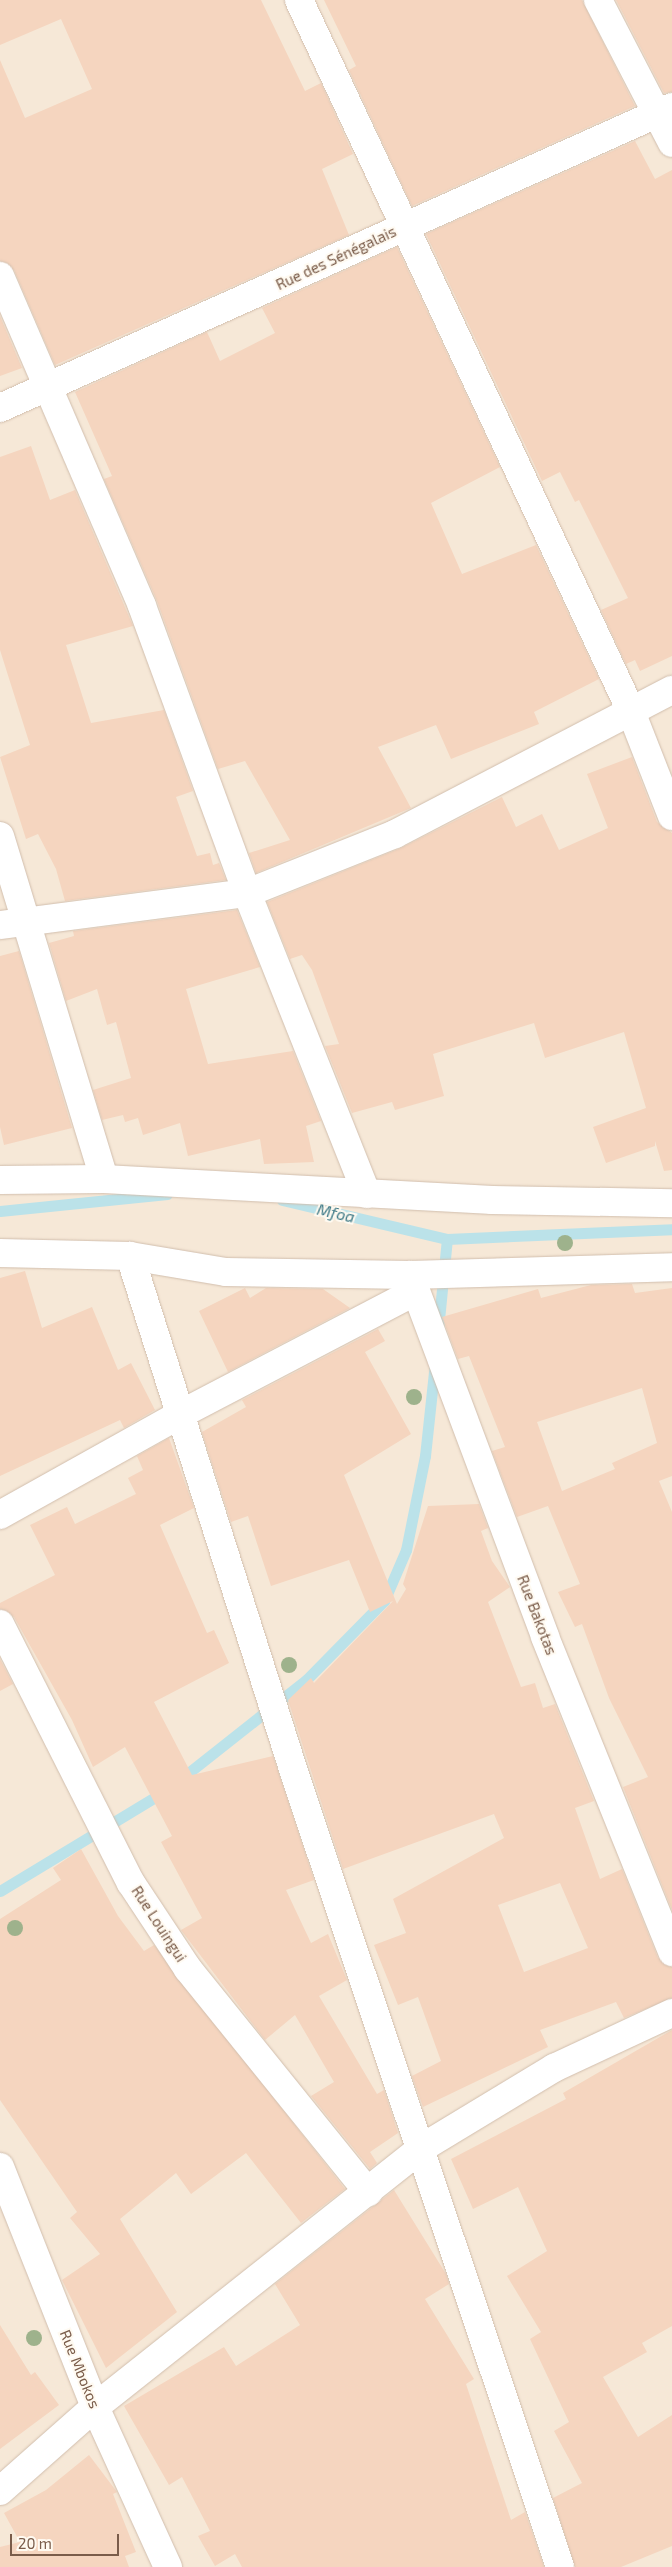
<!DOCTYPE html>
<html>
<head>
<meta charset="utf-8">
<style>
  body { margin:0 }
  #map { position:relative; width:672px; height:2567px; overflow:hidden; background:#fef6e9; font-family:"Exo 2",sans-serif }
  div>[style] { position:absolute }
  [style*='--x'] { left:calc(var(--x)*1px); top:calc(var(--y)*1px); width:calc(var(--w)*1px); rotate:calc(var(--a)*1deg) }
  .residential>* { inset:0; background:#f6e8d7 }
  .stream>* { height:11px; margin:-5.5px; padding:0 5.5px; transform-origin:5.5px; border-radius:5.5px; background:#bbe2e9 }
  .building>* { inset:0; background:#f5d5bf }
  .roads { filter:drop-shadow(0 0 1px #d1bead) drop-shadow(0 0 1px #d1bead) }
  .street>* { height:28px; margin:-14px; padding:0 14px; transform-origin:14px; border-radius:14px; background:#fff }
  .trees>* { width:16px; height:16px; margin:-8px; border-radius:50%; background:#9eb28c }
  span { translate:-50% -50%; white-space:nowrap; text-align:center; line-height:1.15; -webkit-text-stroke:4px #fffaf1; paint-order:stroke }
  .street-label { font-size:15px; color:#7a5c4a }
  .water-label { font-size:16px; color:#3f7a87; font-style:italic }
  .scale { position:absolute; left:10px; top:2534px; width:109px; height:22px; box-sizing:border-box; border:2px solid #7a5c4a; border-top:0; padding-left:6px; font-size:15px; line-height:18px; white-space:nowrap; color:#7a5c4a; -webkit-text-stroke:4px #fffaf1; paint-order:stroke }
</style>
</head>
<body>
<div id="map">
  <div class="residential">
    <div style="clip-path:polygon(0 0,672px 0,672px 2567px,0 2567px)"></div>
  </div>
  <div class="stream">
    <div style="--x:282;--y:1200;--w:170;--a:13.3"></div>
    <div style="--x:447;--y:1239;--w:225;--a:-2.5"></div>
    <div style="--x:0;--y:1211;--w:168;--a:-5.8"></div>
    <div style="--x:438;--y:1330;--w:91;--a:-84.4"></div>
    <div style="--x:178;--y:1781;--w:163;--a:-38.3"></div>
    <div style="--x:306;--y:1680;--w:111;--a:-45.4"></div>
    <div style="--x:384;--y:1601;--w:56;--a:-66.7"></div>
    <div style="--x:406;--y:1550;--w:96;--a:-78.6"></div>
    <div style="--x:425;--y:1456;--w:94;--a:-83.9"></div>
    <div style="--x:0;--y:1891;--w:193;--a:-31.2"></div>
  </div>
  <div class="building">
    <div style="clip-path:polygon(0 0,261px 0,305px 91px,321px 83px,353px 154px,322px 169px,349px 235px,55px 365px,14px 270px,0 261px,0 60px,25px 118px,92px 89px,61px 19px,0 45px)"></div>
    <div style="clip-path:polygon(324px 0,582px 0,635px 106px,412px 206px,349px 70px,356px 66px)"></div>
    <div style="clip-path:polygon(616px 0,672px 0,672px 92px,664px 93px)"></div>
    <div style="clip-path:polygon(635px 141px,655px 179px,672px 170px,672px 656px,640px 671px,635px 660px,626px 664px,601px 610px,628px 598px,579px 500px,575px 502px,560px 472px,542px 481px,426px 234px)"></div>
    <div style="clip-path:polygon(397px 247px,500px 467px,431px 503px,462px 574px,536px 545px,599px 679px,534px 712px,539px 724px,451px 759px,436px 725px,378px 747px,411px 808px,256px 873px,249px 853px,290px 840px,245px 761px,218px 769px,157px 601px,104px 479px,112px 476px,75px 392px,207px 332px,220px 361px,275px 333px,262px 308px)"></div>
    <div style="clip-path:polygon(0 316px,22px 368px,0 376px)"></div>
    <div style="clip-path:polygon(31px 446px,50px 500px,75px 490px,133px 626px,66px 645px,91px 723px,164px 710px,193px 791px,176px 797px,197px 856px,210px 853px,213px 865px,219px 863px,226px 880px,65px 901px,56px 869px,38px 834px,26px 839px,0 757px,30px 745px,0 650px,0 457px)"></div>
    <div style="clip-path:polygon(632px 757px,657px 822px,672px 833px,672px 1170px,664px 1171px,655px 1141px,655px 1146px,606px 1163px,593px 1127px,646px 1108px,624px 1032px,545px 1058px,534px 1023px,433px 1054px,444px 1096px,395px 1110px,392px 1102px,352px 1113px,325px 1046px,339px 1044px,312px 970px,302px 955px,290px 959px,267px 902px,401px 848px,502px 797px,516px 827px,542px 814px,559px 850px,608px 828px,587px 774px)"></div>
    <div style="clip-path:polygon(237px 910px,260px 967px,186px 989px,208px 1064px,293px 1051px,321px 1121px,306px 1126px,314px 1162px,264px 1164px,260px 1139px,188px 1156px,180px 1123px,143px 1135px,138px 1118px,125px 1122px,123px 1115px,102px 1120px,93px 1090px,131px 1078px,116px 1022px,107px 1025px,97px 989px,66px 1001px,49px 943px,74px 936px,73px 931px)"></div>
    <div style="clip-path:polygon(19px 951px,72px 1128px,4px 1145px,0 1127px,0 956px)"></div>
    <div style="clip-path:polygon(25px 1271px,42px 1328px,92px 1307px,118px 1370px,131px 1363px,155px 1410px,124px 1428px,120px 1420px,0 1476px,0 1278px)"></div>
    <div style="clip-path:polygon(evenodd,632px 1284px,635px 1293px,672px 1288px,672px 1476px,659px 1481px,672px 1512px,672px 1910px,623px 1787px,648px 1777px,609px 1698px,582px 1624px,575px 1627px,558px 1592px,580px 1584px,548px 1506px,517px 1517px,492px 1451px,505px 1447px,469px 1356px,458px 1359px,442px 1317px,538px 1289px,541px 1298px,591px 1285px,632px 1284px,642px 1388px,657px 1443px,612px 1463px,615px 1469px,562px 1491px,537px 1422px,642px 1388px)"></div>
    <div style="clip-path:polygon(245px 1288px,250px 1298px,266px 1288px,323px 1289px,350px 1308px,228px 1372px,199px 1311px)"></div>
    <div style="clip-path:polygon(evenodd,378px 1329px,385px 1341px,365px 1352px,411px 1434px,344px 1475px,397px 1604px,406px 1589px,403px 1584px,428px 1506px,479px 1504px,488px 1528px,481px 1531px,492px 1561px,510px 1587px,488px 1602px,521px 1687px,535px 1683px,543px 1708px,555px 1704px,594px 1801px,575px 1808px,600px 1879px,622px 1869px,658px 1958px,672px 1967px,672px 1998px,624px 2018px,616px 2002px,540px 2030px,548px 2047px,423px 2107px,412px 2076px,441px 2061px,418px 1997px,398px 2005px,374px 1945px,406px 1933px,393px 1899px,504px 1838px,494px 1814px,343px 1869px,288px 1700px,311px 1678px,314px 1683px,393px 1601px,370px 1612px,349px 1560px,271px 1586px,248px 1516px,231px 1522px,202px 1432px,246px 1407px,242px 1400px,378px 1329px,560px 1883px,588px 1948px,524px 1972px,498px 1905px,560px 1883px)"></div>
    <div style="clip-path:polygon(169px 1438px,194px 1508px,160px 1525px,207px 1633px,214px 1630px,229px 1663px,154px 1702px,192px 1775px,273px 1756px,314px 1880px,286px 1890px,311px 1943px,328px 1934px,347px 1980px,319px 1996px,377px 2094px,384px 2090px,398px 2133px,370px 2152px,377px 2163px,370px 2169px,311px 2096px,334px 2082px,295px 2015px,265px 2040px,181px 1930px,202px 1918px,161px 1842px,172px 1836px,125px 1747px,93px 1767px,72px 1720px,14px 1617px,0 1609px,0 1603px,55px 1575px,30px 1525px,67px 1507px,75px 1524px,136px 1494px,128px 1478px,143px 1470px,137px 1456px)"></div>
    <div style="clip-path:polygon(0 1659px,13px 1684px,0 1691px)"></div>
    <div style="clip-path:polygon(81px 1849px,118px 1916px,144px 1951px,154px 1945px,345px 2189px,301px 2223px,246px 2153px,191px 2194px,176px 2173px,120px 2219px,177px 2312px,106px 2368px,62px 2280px,100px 2254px,70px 2218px,77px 2212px,0 2100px,0 1919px,61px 1880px,53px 1868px)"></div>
    <div style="clip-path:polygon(672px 2030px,672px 2326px,642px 2343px,647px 2352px,603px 2377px,638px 2437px,672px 2415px,672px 2546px,621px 2567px,575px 2567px,553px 2498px,582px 2483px,554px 2431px,569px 2422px,530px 2339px,541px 2332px,507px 2276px,547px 2251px,518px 2187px,473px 2209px,451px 2159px,566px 2099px,563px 2093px)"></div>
    <div style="clip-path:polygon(394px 2190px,446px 2274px,449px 2284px,425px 2299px,474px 2379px,466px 2384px,511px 2520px,525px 2512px,544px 2567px,242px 2567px,235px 2554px,215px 2566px,198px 2536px,210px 2531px,182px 2477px,169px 2485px,124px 2406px,224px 2347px,236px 2366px,300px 2325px,275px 2284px)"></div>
    <div style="clip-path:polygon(0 2325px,31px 2375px,35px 2372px,59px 2405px,0 2449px)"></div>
    <div style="clip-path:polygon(89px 2455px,117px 2492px,113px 2494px,136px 2552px,125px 2556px,129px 2567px,0 2567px,0 2547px,20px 2542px,4px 2513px,46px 2490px)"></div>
  </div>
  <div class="roads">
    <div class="street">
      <div style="--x:299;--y:0;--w:782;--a:64.97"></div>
      <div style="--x:630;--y:709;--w:115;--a:68.6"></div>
      <div style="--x:598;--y:0;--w:161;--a:62.6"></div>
      <div style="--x:0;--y:276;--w:359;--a:66.7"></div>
      <div style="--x:142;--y:606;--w:306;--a:69.9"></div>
      <div style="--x:247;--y:893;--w:324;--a:68.3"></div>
      <div style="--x:0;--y:408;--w:736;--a:-24.13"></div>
      <div style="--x:0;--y:836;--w:358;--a:73.1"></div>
      <div style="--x:0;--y:925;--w:249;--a:-7.4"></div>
      <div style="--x:247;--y:893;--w:159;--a:-21.7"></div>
      <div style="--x:395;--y:834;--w:312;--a:-27.5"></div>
      <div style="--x:0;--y:1180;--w:104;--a:-0.6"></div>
      <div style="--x:104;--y:1179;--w:389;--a:3.1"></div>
      <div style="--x:492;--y:1200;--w:180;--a:1"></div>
      <div style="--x:0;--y:1253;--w:130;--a:1.3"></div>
      <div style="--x:130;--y:1256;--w:97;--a:9.5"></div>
      <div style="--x:226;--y:1272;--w:184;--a:0.9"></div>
      <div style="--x:410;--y:1275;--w:262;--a:-1.7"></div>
      <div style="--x:130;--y:1256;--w:538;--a:72.37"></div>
      <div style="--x:293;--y:1769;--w:841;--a:71.5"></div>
      <div style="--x:410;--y:1275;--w:386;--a:69.5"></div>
      <div style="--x:545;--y:1637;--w:340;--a:68"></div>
      <div style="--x:0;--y:1515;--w:205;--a:-29.2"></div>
      <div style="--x:179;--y:1415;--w:267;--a:-27.6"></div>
      <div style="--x:0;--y:1624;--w:290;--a:63.2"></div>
      <div style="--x:131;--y:1883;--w:103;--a:56.5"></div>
      <div style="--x:188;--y:1969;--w:287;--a:51.1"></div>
      <div style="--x:0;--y:2167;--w:258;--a:68.4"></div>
      <div style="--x:95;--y:2407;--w:176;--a:65.5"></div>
      <div style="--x:0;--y:2491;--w:127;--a:-41.5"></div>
      <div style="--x:95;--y:2407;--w:415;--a:-38.4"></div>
      <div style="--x:420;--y:2149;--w:157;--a:-31.2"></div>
      <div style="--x:554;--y:2068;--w:130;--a:-25"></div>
    </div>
  </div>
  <div class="trees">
    <div style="left:565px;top:1243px"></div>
    <div style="left:414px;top:1397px"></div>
    <div style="left:289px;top:1665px"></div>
    <div style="left:15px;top:1928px"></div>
    <div style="left:34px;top:2338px"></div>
  </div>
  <div class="street-label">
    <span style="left:336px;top:258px;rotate:-25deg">Rue des Sénégalais</span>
    <span style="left:537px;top:1615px;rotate:69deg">Rue Bakotas</span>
    <span style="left:159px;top:1924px;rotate:57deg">Rue Louingui</span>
    <span style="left:80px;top:2369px;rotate:68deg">Rue Mbokos</span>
  </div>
  <div class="water-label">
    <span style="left:336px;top:1213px;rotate:13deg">Mfoa</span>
  </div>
  <div class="scale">20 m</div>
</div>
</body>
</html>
